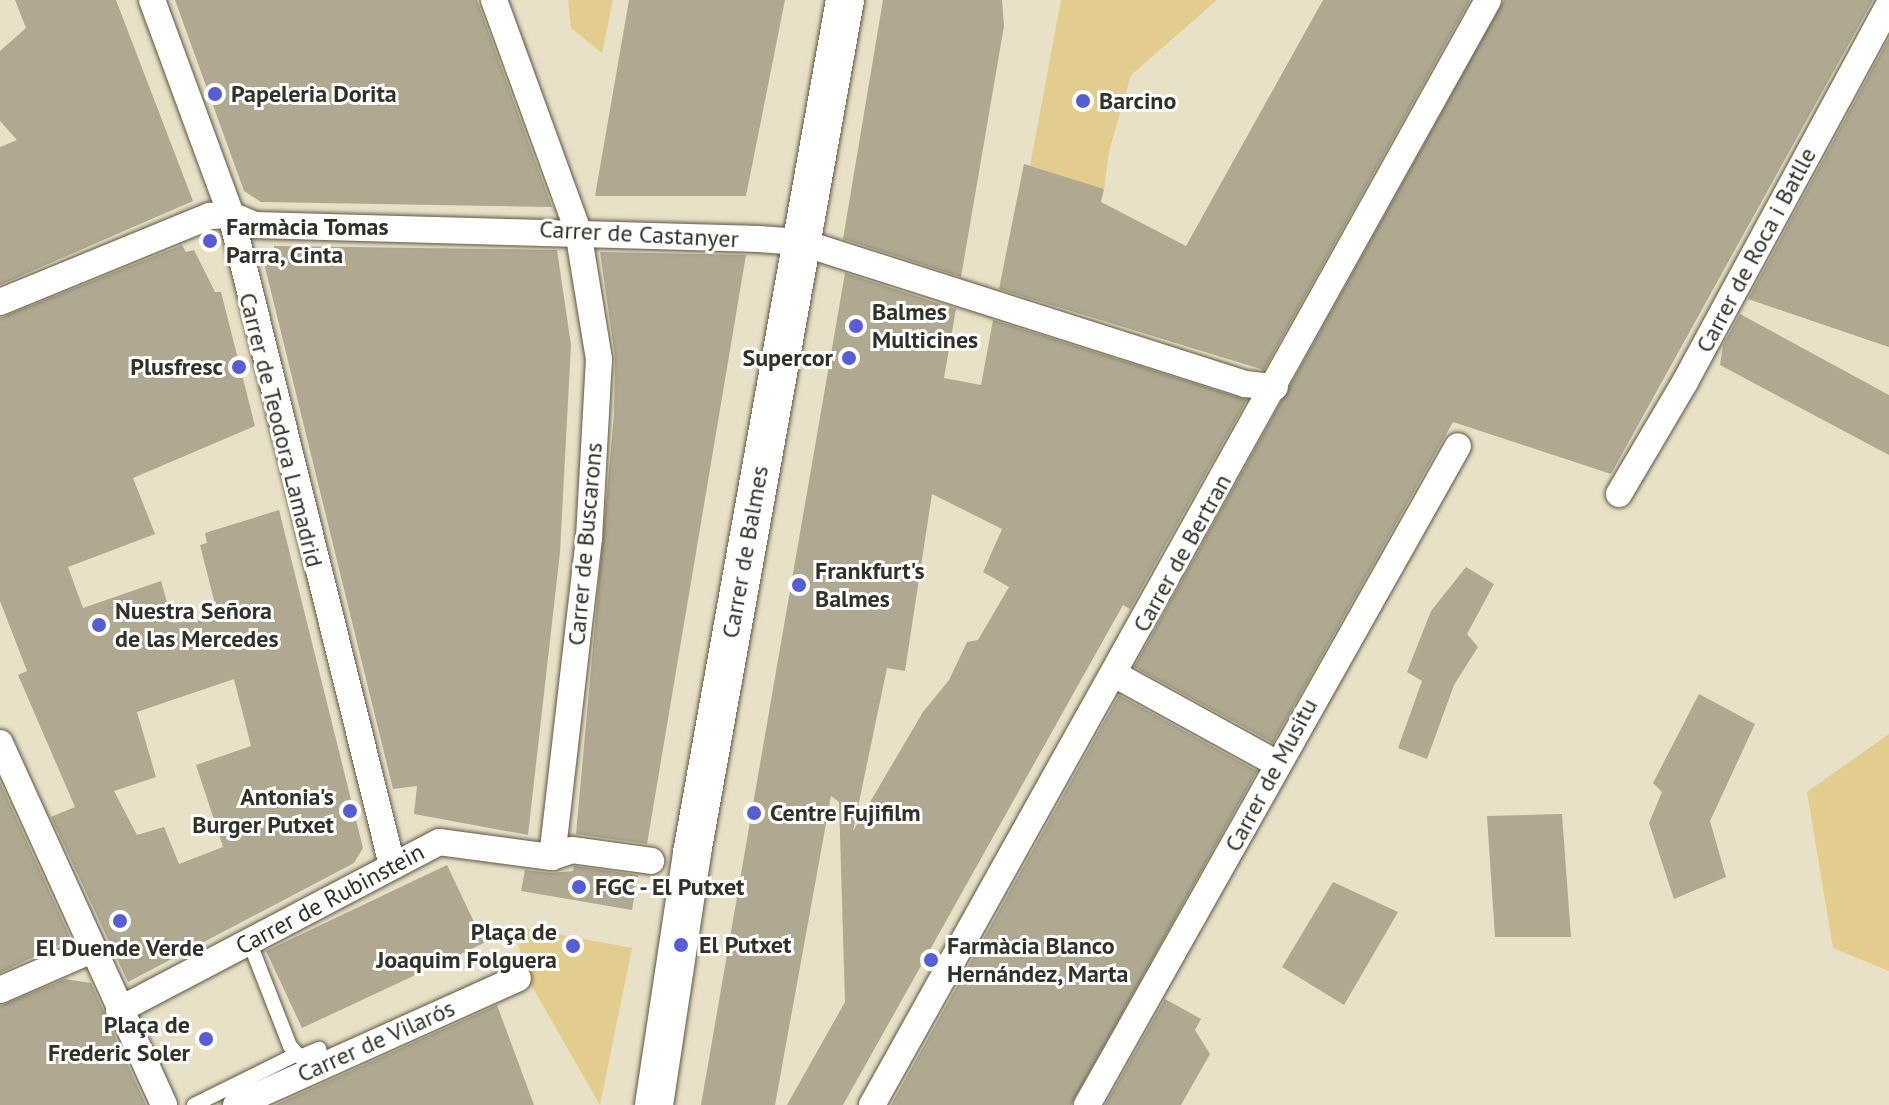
<!DOCTYPE html>
<html>
<head>
<meta charset="utf-8">
<style>
  body { margin:0 }
  #map { position:relative; width:1889px; height:1105px; overflow:hidden; background:#e8e0c7; font-family:"PT Sans",sans-serif }
  div>[style] { position:absolute }
  [style*='--x'] { left:calc(var(--x)*1px); top:calc(var(--y)*1px); width:calc(var(--w)*1px); rotate:calc(var(--a)*1deg) }
  .green>* { inset:0; background:#e2cd8e }
  .building>* { inset:0; background:#b0a890 }
  .roads { filter:drop-shadow(0 0 2px #5e5742) drop-shadow(0 0 2px #5e5742) }
  .lane>* { height:14px; margin:-7px; padding:0 7px; transform-origin:7px; border-radius:7px; background:#fff }
  .street>* { height:26px; margin:-13px; padding:0 13px; transform-origin:13px; border-radius:13px; background:#fff }
  .secondary>* { height:38px; margin:-19px; padding:0 19px; transform-origin:19px; border-radius:19px; background:#fff }
  .dots>* { width:22px; height:22px; translate:-50% -50%; box-sizing:border-box; border:4px solid #fff; border-radius:50% }
  span { translate:-50% -50%; white-space:nowrap; text-align:center; line-height:1.15; -webkit-text-stroke:6px #fff; paint-order:stroke }
  .poi-label { font-size:24px; color:#333027; font-weight:700 }
  .left { translate:0 -50%; text-align:left }
  .right { translate:-100% -50%; text-align:right }
  .street-label { font-size:24px; color:#333027 }
</style>
</head>
<body>
<div id="map">
  <div class="green">
    <div style="clip-path:polygon(568px 0,613px 0,602px 53px,571px 28px)"></div>
    <div style="clip-path:polygon(1061px 0,1217px 0,1131px 75px,1109px 151px,1104px 189px,1030px 166px)"></div>
    <div style="clip-path:polygon(1889px 734px,1889px 971px,1833px 948px,1807px 792px)"></div>
    <div style="clip-path:polygon(514px 926px,632px 948px,600px 1105px,526px 976px)"></div>
  </div>
  <div class="building">
    <div style="clip-path:polygon(15px 0,116px 0,193px 201px,0 285px,0 147px,17px 140px,0 121px,0 51px,26px 28px)"></div>
    <div style="clip-path:polygon(175px 0,477px 0,552px 207px,261px 202px,244px 191px)"></div>
    <div style="clip-path:polygon(629px 0,785px 0,746px 196px,595px 196px)"></div>
    <div style="clip-path:polygon(883px 0,1002px 0,1004px 26px,961px 277px,843px 239px)"></div>
    <div style="clip-path:polygon(1323px 0,1470px 0,1264px 370px,999px 289px,1024px 164px,1104px 189px,1101px 202px,1186px 246px)"></div>
    <div style="clip-path:polygon(1504px 0,1873px 0,1611px 474px,1453px 422px,1273px 743px,1134px 667px)"></div>
    <div style="clip-path:polygon(1889px 38px,1889px 347px,1748px 299px)"></div>
    <div style="clip-path:polygon(evenodd,182px 245px,186px 252px,194px 250px,215px 292px,221px 292px,255px 426px,133px 478px,155px 534px,68px 567px,83px 608px,161px 581px,173px 623px,218px 616px,200px 545px,207px 543px,205px 533px,279px 510px,363px 848px,354px 863px,128px 982px,51px 817px,75px 807px,18px 675px,27px 671px,0 601px,0 318px,182px 245px,234px 679px,251px 746px,196px 765px,223px 847px,179px 864px,164px 827px,137px 835px,114px 791px,156px 777px,137px 712px,234px 679px)"></div>
    <div style="clip-path:polygon(274px 246px,557px 250px,571px 345px,560px 552px,528px 835px,414px 814px,417px 786px,393px 789px,264px 263px,274px 260px)"></div>
    <div style="clip-path:polygon(600px 252px,746px 255px,647px 844px,576px 834px,614px 415px,615px 357px)"></div>
    <div style="clip-path:polygon(evenodd,845px 273px,956px 309px,944px 378px,981px 385px,993px 320px,1247px 400px,1130px 609px,1123px 605px,843px 1105px,787px 1105px,845px 1002px,839px 802px,831px 796px,775px 1105px,701px 1105px,845px 273px,932px 494px,1002px 529px,983px 572px,1009px 587px,978px 640px,967px 642px,949px 680px,923px 712px,853px 831px,887px 668px,905px 671px,932px 494px)"></div>
    <div style="clip-path:polygon(1740px 314px,1889px 395px,1889px 455px,1720px 365px,1723px 345px)"></div>
    <div style="clip-path:polygon(1466px 567px,1494px 584px,1467px 634px,1478px 647px,1454px 685px,1427px 759px,1398px 748px,1422px 681px,1407px 672px,1431px 611px)"></div>
    <div style="clip-path:polygon(1699px 694px,1755px 724px,1710px 821px,1726px 877px,1674px 899px,1649px 823px,1662px 792px,1653px 783px)"></div>
    <div style="clip-path:polygon(1119px 695px,1257px 771px,1071px 1105px,891px 1105px)"></div>
    <div style="clip-path:polygon(0 782px,71px 939px,0 973px)"></div>
    <div style="clip-path:polygon(1562px 814px,1571px 937px,1495px 937px,1487px 816px)"></div>
    <div style="clip-path:polygon(447px 865px,484px 943px,302px 1028px,266px 951px)"></div>
    <div style="clip-path:polygon(574px 866px,638px 875px,632px 910px,521px 891px,525px 870px,551px 873px,573px 871px)"></div>
    <div style="clip-path:polygon(1333px 882px,1398px 912px,1344px 1005px,1282px 967px)"></div>
    <div style="clip-path:polygon(65px 979px,91px 983px,146px 1105px,0 1105px,0 1006px)"></div>
    <div style="clip-path:polygon(1165px 999px,1201px 1019px,1195px 1030px,1210px 1054px,1181px 1105px,1105px 1105px)"></div>
    <div style="clip-path:polygon(497px 1005px,534px 1105px,275px 1105px)"></div>
  </div>
  <div class="roads">
    <div class="lane">
      <div style="--x:249;--y:941;--w:113;--a:68.7"></div>
      <div style="--x:290;--y:1046;--w:15;--a:48"></div>
      <div style="--x:300;--y:1057;--w:21;--a:-23"></div>
      <div style="--x:194;--y:1105;--w:115;--a:-26.3"></div>
    </div>
    <div class="street">
      <div style="--x:152;--y:0;--w:229;--a:69.8"></div>
      <div style="--x:231;--y:215;--w:670;--a:76.09"></div>
      <div style="--x:494;--y:0;--w:246;--a:70"></div>
      <div style="--x:578;--y:231;--w:130;--a:80.7"></div>
      <div style="--x:599;--y:359;--w:179;--a:93.2"></div>
      <div style="--x:589;--y:538;--w:321;--a:96.6"></div>
      <div style="--x:0;--y:302;--w:227;--a:-22.3"></div>
      <div style="--x:210;--y:216;--w:21;--a:-3"></div>
      <div style="--x:231;--y:215;--w:25;--a:23"></div>
      <div style="--x:254;--y:225;--w:505;--a:1.59"></div>
      <div style="--x:759;--y:239;--w:41;--a:4.2"></div>
      <div style="--x:800;--y:242;--w:467;--a:17.7"></div>
      <div style="--x:1245;--y:384;--w:30;--a:6"></div>
      <div style="--x:1619;--y:494;--w:130;--a:-59.5"></div>
      <div style="--x:1685;--y:382;--w:430;--a:-61.6"></div>
      <div style="--x:1114;--y:674;--w:187;--a:28.8"></div>
      <div style="--x:0;--y:743;--w:397;--a:65.6"></div>
      <div style="--x:0;--y:990;--w:100;--a:-23.5"></div>
      <div style="--x:119;--y:1010;--w:361;--a:-27.7"></div>
      <div style="--x:439;--y:842;--w:114;--a:7.6"></div>
      <div style="--x:552;--y:857;--w:21;--a:-19"></div>
      <div style="--x:572;--y:850;--w:80;--a:7.9"></div>
      <div style="--x:236;--y:1105;--w:309;--a:-24.2"></div>
      <div style="--x:872;--y:1105;--w:1265;--a:-60.86"></div>
      <div style="--x:1087;--y:1105;--w:756;--a:-60.62"></div>
    </div>
    <div class="secondary">
      <div style="--x:654;--y:1105;--w:255;--a:-81.4"></div>
      <div style="--x:692;--y:853;--w:867;--a:-79.83"></div>
    </div>
  </div>
  <div class="dots">
    <div style="left:215px;top:94px;background:#575ed5"></div>
    <div style="left:1083px;top:101px;background:#575ed5"></div>
    <div style="left:210px;top:241px;background:#575ed5"></div>
    <div style="left:856px;top:326px;background:#575ed5"></div>
    <div style="left:849px;top:358px;background:#575ed5"></div>
    <div style="left:239px;top:367px;background:#575ed5"></div>
    <div style="left:799px;top:585px;background:#575ed5"></div>
    <div style="left:99px;top:625px;background:#575ed5"></div>
    <div style="left:350px;top:811px;background:#575ed5"></div>
    <div style="left:754px;top:813px;background:#575ed5"></div>
    <div style="left:579px;top:887px;background:#575ed5"></div>
    <div style="left:120px;top:921px;background:#575ed5"></div>
    <div style="left:681px;top:945px;background:#575ed5"></div>
    <div style="left:573px;top:946px;background:#575ed5"></div>
    <div style="left:931px;top:960px;background:#575ed5"></div>
    <div style="left:206px;top:1039px;background:#575ed5"></div>
  </div>
  <div class="poi-label">
    <span class="left" style="left:231px;top:94px">Papeleria Dorita</span>
    <span class="left" style="left:1099px;top:101px">Barcino</span>
    <span class="left" style="left:226px;top:241px">Farmàcia Tomas<br>Parra, Cinta</span>
    <span class="left" style="left:872px;top:326px">Balmes<br>Multicines</span>
    <span class="right" style="left:833px;top:358px">Supercor</span>
    <span class="right" style="left:223px;top:367px">Plusfresc</span>
    <span class="left" style="left:815px;top:585px">Frankfurt's<br>Balmes</span>
    <span class="left" style="left:115px;top:625px">Nuestra Señora<br>de las Mercedes</span>
    <span class="right" style="left:334px;top:811px">Antonia's<br>Burger Putxet</span>
    <span class="left" style="left:770px;top:813px">Centre Fujifilm</span>
    <span class="left" style="left:595px;top:887px">FGC - El Putxet</span>
    <span class="right" style="left:557px;top:946px">Plaça de<br>Joaquim Folguera</span>
    <span class="left" style="left:699px;top:945px">El Putxet</span>
    <span class="left" style="left:947px;top:960px">Farmàcia Blanco<br>Hernández, Marta</span>
    <span style="left:120px;top:948px">El Duende Verde</span>
    <span class="right" style="left:190px;top:1039px">Plaça de<br>Frederic Soler</span>
  </div>
  <div class="street-label">
    <span style="left:639px;top:234px;rotate:3deg">Carrer de Castanyer</span>
    <span style="left:1756px;top:250px;rotate:-62deg">Carrer de Roca i Batlle</span>
    <span style="left:281px;top:430px;rotate:76deg">Carrer de Teodora Lamadrid</span>
    <span style="left:585px;top:544px;rotate:-85deg">Carrer de Buscarons</span>
    <span style="left:745px;top:552px;rotate:-80deg">Carrer de Balmes</span>
    <span style="left:1182px;top:553px;rotate:-61deg">Carrer de Bertran</span>
    <span style="left:1271px;top:775px;rotate:-62deg">Carrer de Musitu</span>
    <span style="left:330px;top:899px;rotate:-28deg">Carrer de Rubinstein</span>
    <span style="left:376px;top:1041px;rotate:-24deg">Carrer de Vilarós</span>
  </div>
</div>
</body>
</html>
